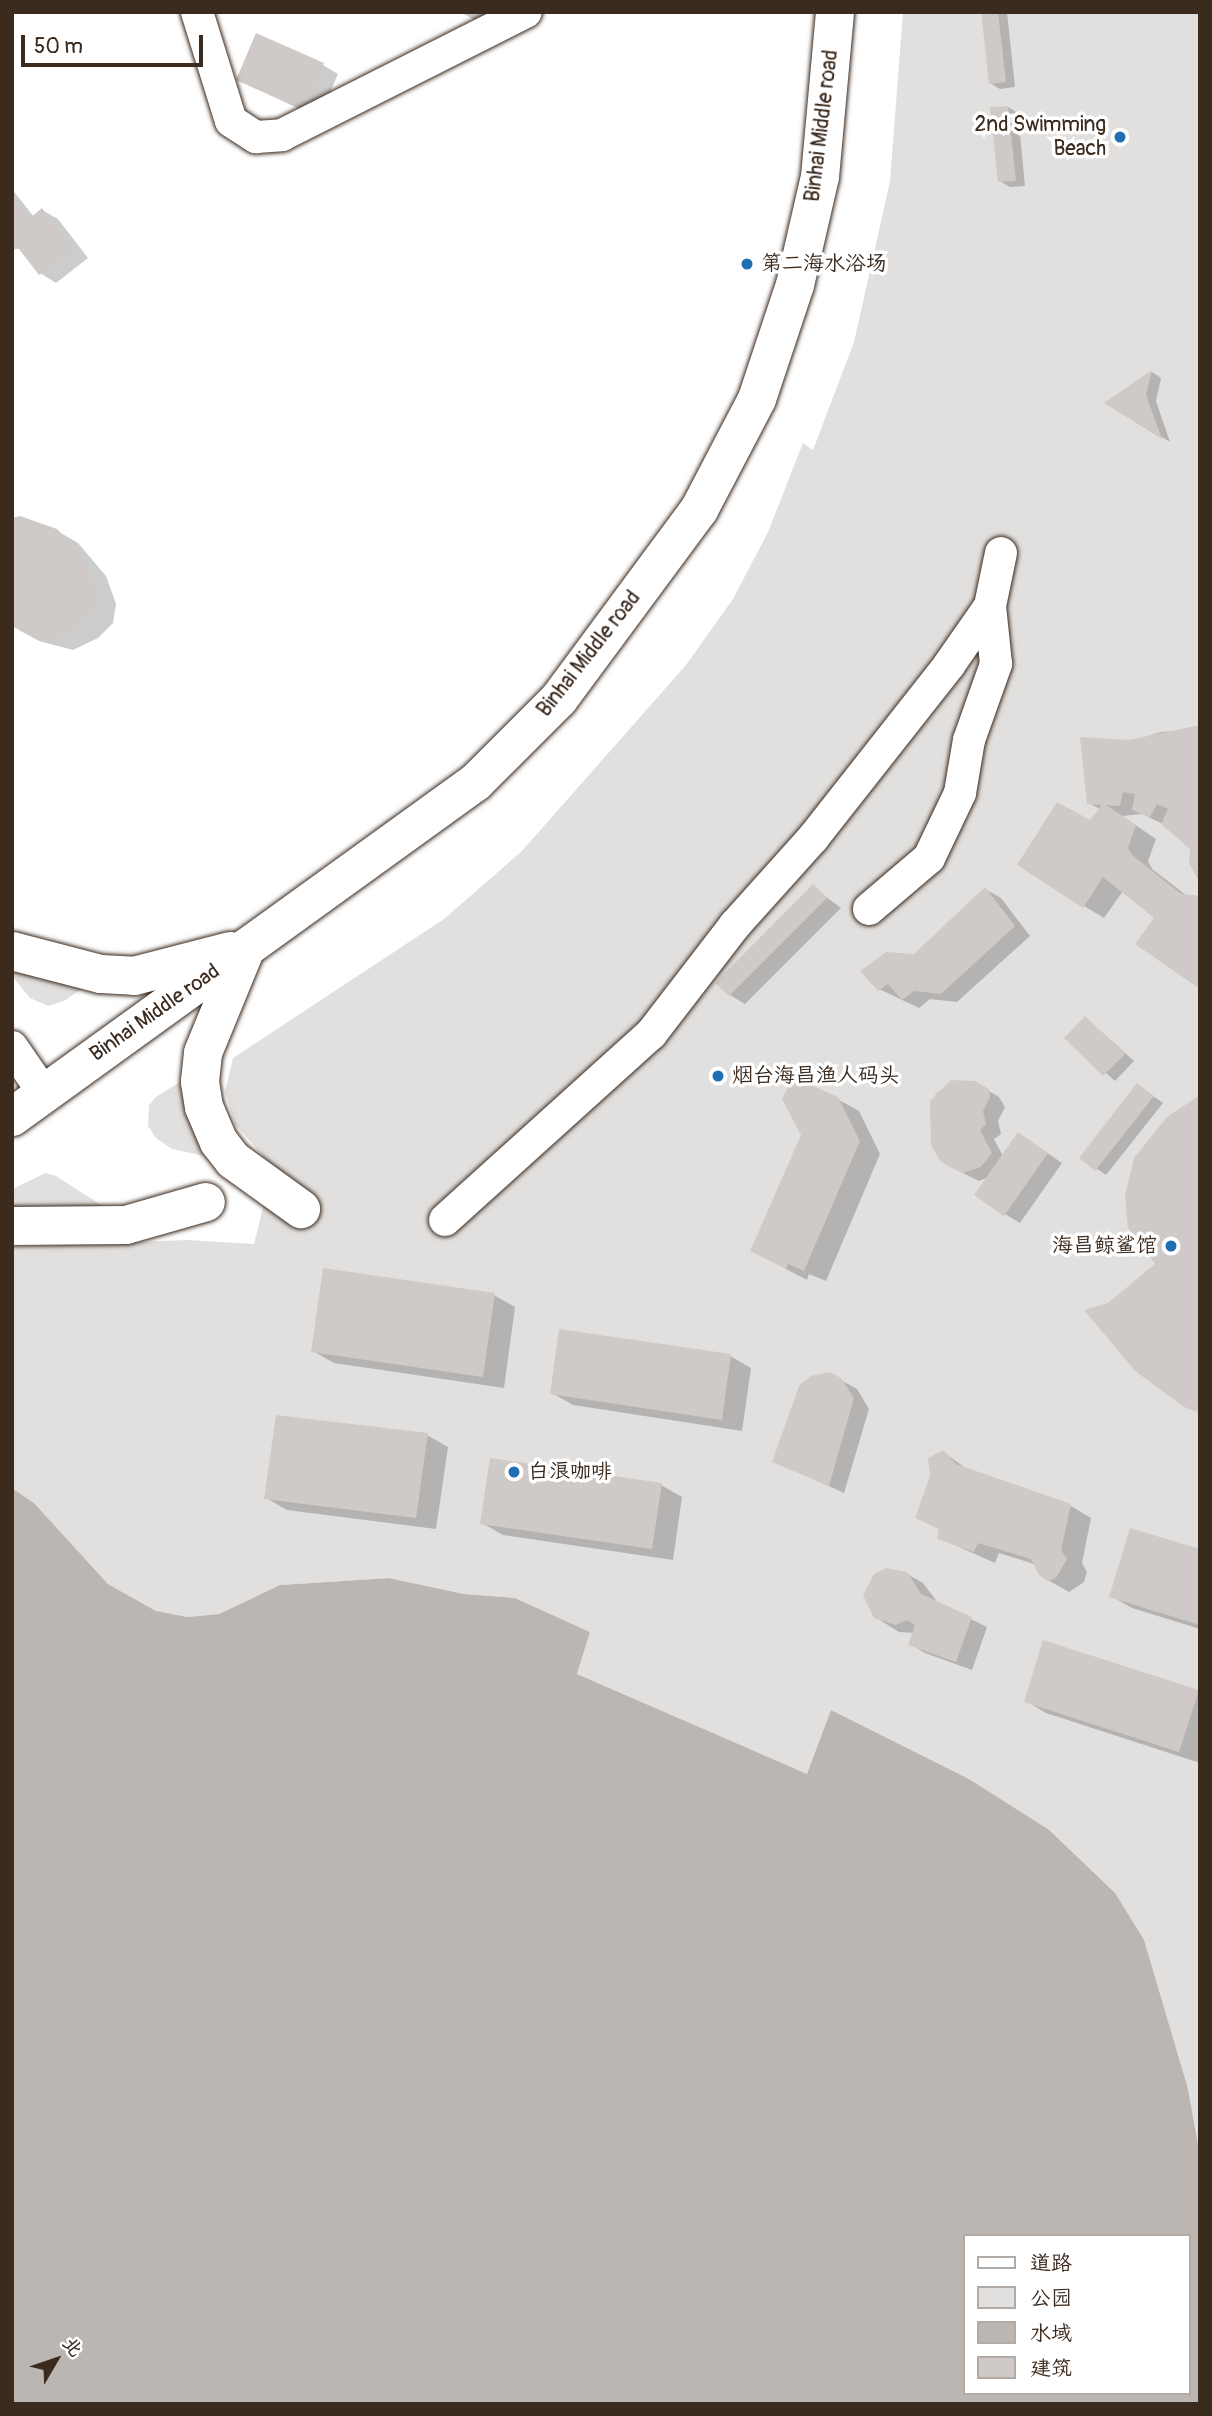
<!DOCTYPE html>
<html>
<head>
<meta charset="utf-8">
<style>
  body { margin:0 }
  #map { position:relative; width:1212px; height:2416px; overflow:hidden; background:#fff; font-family:Pangolin,"LXGW WenKai TC",sans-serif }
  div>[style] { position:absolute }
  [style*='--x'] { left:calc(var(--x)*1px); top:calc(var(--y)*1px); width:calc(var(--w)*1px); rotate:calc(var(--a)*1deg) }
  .green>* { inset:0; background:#e2e0de }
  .water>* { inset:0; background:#bcb6b3 }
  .shadow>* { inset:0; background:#0003 }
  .building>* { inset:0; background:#cfcac7 }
  .roads { filter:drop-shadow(0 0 2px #3b2a1e) drop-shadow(0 0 2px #3b2a1e) }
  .minor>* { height:32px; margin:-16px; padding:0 16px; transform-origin:16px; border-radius:16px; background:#fff }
  .major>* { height:38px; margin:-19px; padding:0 19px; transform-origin:19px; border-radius:19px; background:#fff }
  .dots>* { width:19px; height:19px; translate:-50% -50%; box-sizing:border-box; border:4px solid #fff; border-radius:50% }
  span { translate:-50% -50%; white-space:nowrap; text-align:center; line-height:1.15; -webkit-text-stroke:7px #fff; paint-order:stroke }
  .poi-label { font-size:21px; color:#3b2a1e }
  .right { translate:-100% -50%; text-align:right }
  .left { translate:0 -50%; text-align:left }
  .street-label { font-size:21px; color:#3b2a1e }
  .frame { position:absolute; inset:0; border:14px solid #3b2a1e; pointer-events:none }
  .legend { position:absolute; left:963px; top:2234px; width:228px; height:161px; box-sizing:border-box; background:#fff; border:2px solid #b1aaa5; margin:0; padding:9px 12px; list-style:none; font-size:21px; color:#3b2a1e }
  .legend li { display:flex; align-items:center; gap:14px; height:35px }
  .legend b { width:35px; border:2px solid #b1aaa5 }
  .north { position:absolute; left:21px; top:2325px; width:70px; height:70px; -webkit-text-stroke:5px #fff; paint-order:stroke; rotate:51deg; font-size:19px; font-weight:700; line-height:28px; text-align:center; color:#3b2a1e }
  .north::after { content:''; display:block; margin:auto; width:24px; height:32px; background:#3b2a1e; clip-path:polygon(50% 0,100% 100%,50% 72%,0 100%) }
  .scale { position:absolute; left:21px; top:35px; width:182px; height:32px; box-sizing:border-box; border:4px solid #3b2a1e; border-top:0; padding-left:9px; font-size:21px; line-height:24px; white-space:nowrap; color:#3b2a1e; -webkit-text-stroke:5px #fff; paint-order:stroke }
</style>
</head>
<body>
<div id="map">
  <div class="green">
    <div style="clip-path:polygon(903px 12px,1200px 12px,1200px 2155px,1188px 2089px,1048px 1829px,969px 1779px,831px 1710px,808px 1775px,577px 1674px,590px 1632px,515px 1598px,464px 1594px,389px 1578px,280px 1585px,219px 1614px,188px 1617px,156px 1611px,108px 1584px,34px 1503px,12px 1488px,12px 1247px,187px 1240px,254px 1244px,273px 1167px,235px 1124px,225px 1092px,233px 1058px,444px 919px,521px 852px,686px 665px,733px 599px,768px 532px,803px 443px,813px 450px,854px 342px,890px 181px)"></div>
    <div style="clip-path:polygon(12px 967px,89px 984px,64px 1001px,48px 1006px,30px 998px,12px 976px)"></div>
    <div style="clip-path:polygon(188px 1077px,223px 1160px,172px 1149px,156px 1138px,148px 1126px,149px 1105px,156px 1097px)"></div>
    <div style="clip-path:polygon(46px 1173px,56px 1176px,112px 1212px,12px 1213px,12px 1189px)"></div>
  </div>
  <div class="water">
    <div style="clip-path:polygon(evenodd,12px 1488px,34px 1503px,108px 1584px,156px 1611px,188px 1617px,219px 1614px,280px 1585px,389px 1578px,464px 1594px,515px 1598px,590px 1632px,577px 1674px,807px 1774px,831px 1710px,969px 1779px,1048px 1829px,1115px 1893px,1144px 1940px,1188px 2089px,1200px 2155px,1200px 2404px,12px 2404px,12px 1488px,965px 2236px,1189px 2236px,1189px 2393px,965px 2393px,965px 2236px)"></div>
  </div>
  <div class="shadow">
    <div style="clip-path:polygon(983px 12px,1007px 12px,1015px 87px,1000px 89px,990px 83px)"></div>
    <div style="clip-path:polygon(323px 65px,338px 74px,319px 118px,238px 80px)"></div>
    <div style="clip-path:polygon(1008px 107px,1018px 113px,1025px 186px,1010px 187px,1000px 181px)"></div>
    <div style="clip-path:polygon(12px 189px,34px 217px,42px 210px,58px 219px,88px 258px,56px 283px,40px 273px,21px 248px,12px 250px)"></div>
    <div style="clip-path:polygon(1152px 372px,1161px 378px,1156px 401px,1170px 442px,1107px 403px)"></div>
    <div style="clip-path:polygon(56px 530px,78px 543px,106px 576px,116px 604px,113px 623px,98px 638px,73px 650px,39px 641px,17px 629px)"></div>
    <div style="clip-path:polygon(1200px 730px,1200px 880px,1191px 848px,1165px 825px,1142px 814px,1122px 816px,1156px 839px,1148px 861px,1152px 869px,1186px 895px,1200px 896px,1200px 987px,1156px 917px,1123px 891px,1104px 918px,1084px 906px,1091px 823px,1100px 809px,1088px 803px,1130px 742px,1161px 732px)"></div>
    <div style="clip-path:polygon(813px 887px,841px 908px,745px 1004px,730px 995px)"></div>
    <div style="clip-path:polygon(985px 889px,1001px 898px,1030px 936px,957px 1002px,930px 999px,919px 1008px,879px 989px)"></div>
    <div style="clip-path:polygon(1086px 1018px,1134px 1061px,1115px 1081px,1066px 1038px)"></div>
    <div style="clip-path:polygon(952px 1082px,982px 1087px,999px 1097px,1005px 1107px,998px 1121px,1001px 1134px,994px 1139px,1003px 1156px,1019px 1134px,1062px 1163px,1020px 1223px,1005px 1214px,989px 1177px,979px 1181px,949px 1166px,933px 1144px,930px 1108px,936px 1094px)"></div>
    <div style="clip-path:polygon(1138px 1085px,1163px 1103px,1106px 1175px,1081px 1158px)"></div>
    <div style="clip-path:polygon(837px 1099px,859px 1111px,880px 1154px,826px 1281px,809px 1274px,807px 1280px,773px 1262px)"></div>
    <div style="clip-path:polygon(494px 1295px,515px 1307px,504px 1388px,334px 1363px,313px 1351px)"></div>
    <div style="clip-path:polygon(730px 1356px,751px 1368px,742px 1431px,573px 1405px,552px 1393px)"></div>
    <div style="clip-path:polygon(830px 1374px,857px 1389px,869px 1409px,844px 1493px,774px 1461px)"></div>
    <div style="clip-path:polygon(427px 1435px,448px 1447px,436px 1529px,287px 1510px,266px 1498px)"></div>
    <div style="clip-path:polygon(943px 1452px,970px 1471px,1071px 1506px,1091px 1518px,1082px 1563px,1087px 1572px,1084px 1582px,1069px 1592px,1048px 1580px,1037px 1565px,999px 1553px,995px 1563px,939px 1538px)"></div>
    <div style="clip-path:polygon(661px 1485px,682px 1497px,673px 1560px,503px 1535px,482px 1523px)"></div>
    <div style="clip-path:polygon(1200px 1551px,1200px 1629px,1132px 1608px,1111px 1596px)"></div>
    <div style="clip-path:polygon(907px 1574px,923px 1583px,938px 1603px,987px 1627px,972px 1670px,925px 1653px,910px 1644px,914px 1633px,899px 1632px,875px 1617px)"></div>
    <div style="clip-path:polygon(1198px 1692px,1200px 1763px,1046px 1713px,1026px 1701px)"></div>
  </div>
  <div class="building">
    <div style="clip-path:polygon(460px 12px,494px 12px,486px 26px)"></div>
    <div style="clip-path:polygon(981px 12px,998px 12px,1006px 82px,989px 84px)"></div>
    <div style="clip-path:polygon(256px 33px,324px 63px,303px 110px,236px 80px)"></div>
    <div style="clip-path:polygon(1008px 106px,1016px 181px,998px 182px,990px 107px)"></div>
    <div style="clip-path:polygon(12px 198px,29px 219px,42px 208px,73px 249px,39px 275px,12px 240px)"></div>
    <div style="clip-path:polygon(1152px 370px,1146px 395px,1162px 439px,1104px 403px)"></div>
    <div style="clip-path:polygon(20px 516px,57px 529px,70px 542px,85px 563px,96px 592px,92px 611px,77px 627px,51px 639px,35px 638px,12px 626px,12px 518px)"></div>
    <div style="clip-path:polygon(1200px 725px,1200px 883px,1189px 863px,1190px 849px,1161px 824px,1168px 809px,1157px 804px,1150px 817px,1132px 810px,1135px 794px,1123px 792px,1120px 806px,1106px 805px,1136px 825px,1128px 848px,1132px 855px,1180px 893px,1200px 897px,1200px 989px,1135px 944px,1154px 918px,1103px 877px,1083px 908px,1017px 865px,1057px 802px,1090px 820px,1102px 805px,1087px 804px,1080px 737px,1129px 740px)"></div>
    <div style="clip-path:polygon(813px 884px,827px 898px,729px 996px,715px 983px)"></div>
    <div style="clip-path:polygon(985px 887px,1015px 926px,941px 994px,914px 991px,902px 1000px,888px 984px,878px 991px,860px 971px,886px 952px,914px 954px)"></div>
    <div style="clip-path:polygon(1085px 1016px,1125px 1054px,1103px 1076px,1064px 1038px)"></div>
    <div style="clip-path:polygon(793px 1077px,838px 1097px,860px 1141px,804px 1271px,788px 1264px,786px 1269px,750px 1251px,801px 1135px,782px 1099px)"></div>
    <div style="clip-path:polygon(951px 1080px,975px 1081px,989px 1089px,990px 1097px,983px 1111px,986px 1124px,980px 1130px,992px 1153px,981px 1167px,962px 1173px,941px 1162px,931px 1145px,930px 1101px)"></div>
    <div style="clip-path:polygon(1137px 1083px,1154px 1096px,1095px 1171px,1079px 1158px)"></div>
    <div style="clip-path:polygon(1200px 1095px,1200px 1413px,1184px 1407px,1135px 1371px,1084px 1310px,1108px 1303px,1155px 1264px,1128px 1228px,1125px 1196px,1134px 1158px,1167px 1117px)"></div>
    <div style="clip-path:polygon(1018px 1132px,1048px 1153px,1004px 1216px,974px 1195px)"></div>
    <div style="clip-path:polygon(323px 1268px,495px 1293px,483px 1377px,311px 1352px)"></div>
    <div style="clip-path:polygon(559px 1329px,731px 1354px,722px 1420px,550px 1394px)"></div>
    <div style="clip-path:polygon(830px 1372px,841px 1378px,854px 1398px,829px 1486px,772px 1462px,799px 1386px,811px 1376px)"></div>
    <div style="clip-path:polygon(276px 1415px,428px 1433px,416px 1518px,264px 1499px)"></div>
    <div style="clip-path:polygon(943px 1450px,956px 1464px,1071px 1504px,1061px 1550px,1067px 1559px,1056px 1578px,1047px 1581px,1039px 1575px,1031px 1559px,978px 1543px,974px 1552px,937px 1539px,939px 1529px,915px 1518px,930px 1476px,928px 1458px)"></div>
    <div style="clip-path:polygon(490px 1458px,662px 1483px,652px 1549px,480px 1524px)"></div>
    <div style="clip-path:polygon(1130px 1528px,1200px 1549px,1200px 1625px,1109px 1597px)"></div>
    <div style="clip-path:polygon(886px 1568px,907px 1572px,921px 1594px,972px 1617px,956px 1662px,908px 1645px,915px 1625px,907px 1620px,896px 1625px,874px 1618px,863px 1595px,874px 1574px)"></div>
    <div style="clip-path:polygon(1043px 1640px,1199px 1690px,1179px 1752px,1024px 1702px)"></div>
  </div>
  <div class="roads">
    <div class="minor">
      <div style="--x:197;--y:12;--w:114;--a:72.7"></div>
      <div style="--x:231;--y:121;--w:30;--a:33"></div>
      <div style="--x:256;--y:137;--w:26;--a:-4"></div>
      <div style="--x:282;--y:135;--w:273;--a:-26.8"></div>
      <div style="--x:869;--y:909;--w:79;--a:-40.4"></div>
      <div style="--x:929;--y:858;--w:72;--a:-64.5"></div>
      <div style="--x:960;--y:793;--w:54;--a:-80.4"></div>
      <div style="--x:969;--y:740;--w:81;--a:-70.4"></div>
      <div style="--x:996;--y:664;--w:58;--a:-95.9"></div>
      <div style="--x:12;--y:1047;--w:55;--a:55.4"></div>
      <div style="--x:445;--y:1220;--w:278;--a:-42.1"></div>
      <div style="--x:651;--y:1034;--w:138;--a:-52.4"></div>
      <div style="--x:735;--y:925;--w:117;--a:-48.1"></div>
      <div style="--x:813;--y:838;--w:220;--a:-51.8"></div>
      <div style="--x:949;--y:665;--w:72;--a:-55.2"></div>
      <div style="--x:990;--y:606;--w:54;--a:-78.3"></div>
    </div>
    <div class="major">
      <div style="--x:246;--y:948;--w:113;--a:112.3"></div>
      <div style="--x:203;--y:1053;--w:29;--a:96"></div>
      <div style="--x:200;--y:1082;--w:25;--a:81"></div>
      <div style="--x:204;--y:1107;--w:38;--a:67"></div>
      <div style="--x:219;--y:1142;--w:23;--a:52"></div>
      <div style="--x:233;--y:1160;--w:84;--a:35.8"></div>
      <div style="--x:12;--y:951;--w:92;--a:14.5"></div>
      <div style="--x:101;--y:974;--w:33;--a:3"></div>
      <div style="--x:134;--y:976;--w:100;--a:-14.5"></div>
      <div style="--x:12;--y:1117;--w:572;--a:-35.83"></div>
      <div style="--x:476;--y:782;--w:117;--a:-45"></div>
      <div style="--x:559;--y:699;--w:235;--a:-53.5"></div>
      <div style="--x:699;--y:510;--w:125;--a:-62.4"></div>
      <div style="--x:757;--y:399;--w:120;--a:-71.6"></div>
      <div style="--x:795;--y:285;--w:111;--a:-77"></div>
      <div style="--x:820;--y:177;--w:166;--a:-84.8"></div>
      <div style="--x:12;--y:1226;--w:114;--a:-0.5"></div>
      <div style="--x:126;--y:1225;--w:83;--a:-16"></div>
    </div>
  </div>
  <div class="dots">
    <div style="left:1120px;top:137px;background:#1f6fb2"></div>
    <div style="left:747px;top:264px;background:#1f6fb2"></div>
    <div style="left:718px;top:1076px;background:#1f6fb2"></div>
    <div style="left:1171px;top:1246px;background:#1f6fb2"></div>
    <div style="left:514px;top:1472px;background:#1f6fb2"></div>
  </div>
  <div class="poi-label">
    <span class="right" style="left:1106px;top:137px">2nd Swimming<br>Beach</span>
    <span class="left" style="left:761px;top:264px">第二海水浴场</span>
    <span class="left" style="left:732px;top:1076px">烟台海昌渔人码头</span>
    <span class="right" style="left:1157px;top:1246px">海昌鲸鲨馆</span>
    <span class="left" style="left:528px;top:1472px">白浪咖啡</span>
  </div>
  <div class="street-label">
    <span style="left:822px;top:126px;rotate:-83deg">Binhai Middle road</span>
    <span style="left:589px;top:654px;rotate:-52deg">Binhai Middle road</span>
    <span style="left:155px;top:1013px;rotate:-35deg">Binhai Middle road</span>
  </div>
  <div class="frame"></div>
  <ul class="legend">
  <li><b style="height:9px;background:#fff"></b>道路</li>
  <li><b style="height:19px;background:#e2e0de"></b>公园</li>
  <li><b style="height:19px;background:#bcb6b3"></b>水域</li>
  <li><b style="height:19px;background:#cfcac7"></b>建筑</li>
  </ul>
  <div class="north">北</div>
  <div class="scale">50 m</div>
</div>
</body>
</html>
